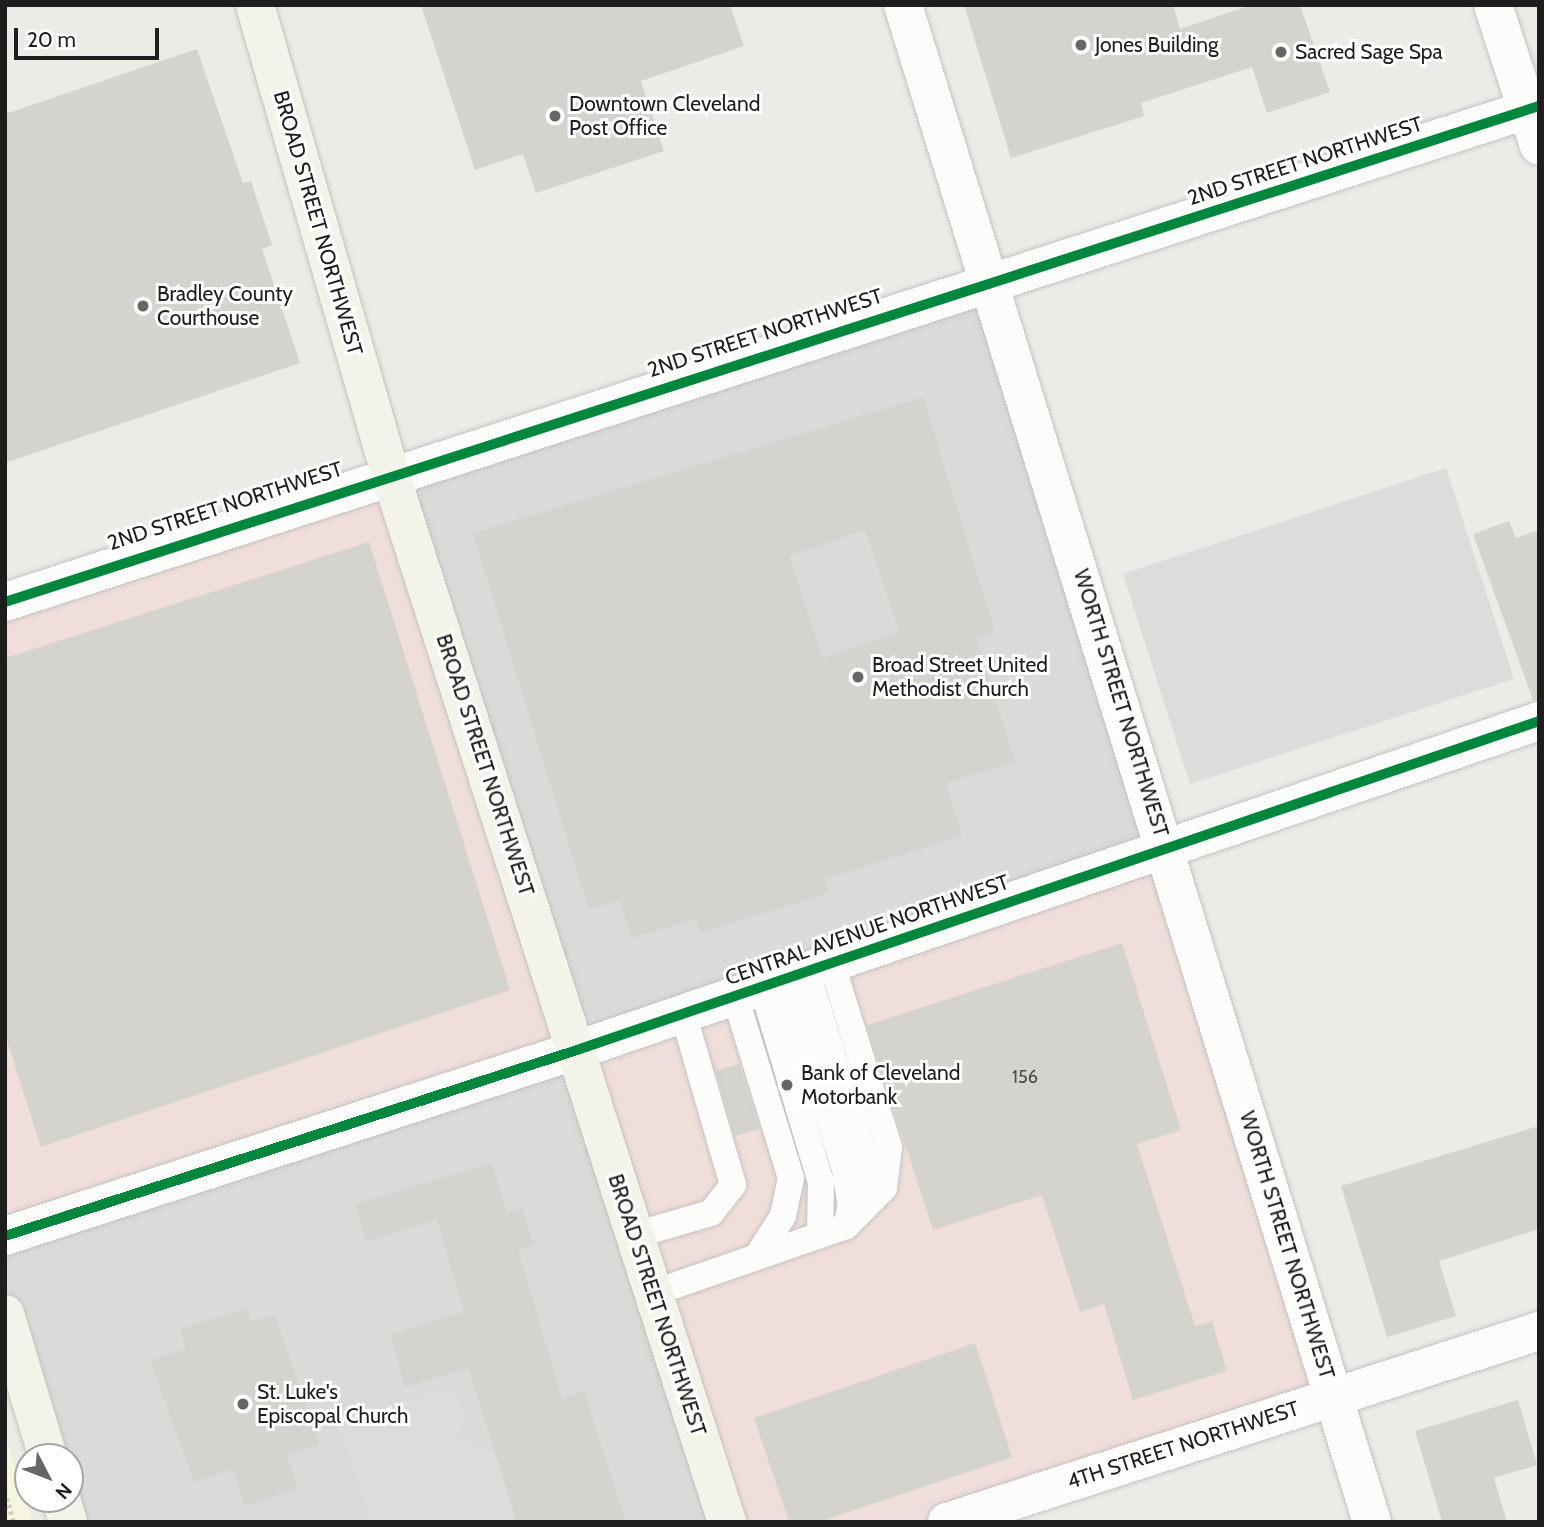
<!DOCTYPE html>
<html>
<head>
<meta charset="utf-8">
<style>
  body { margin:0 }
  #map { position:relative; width:1544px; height:1527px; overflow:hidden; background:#edebe6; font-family:Cabin,sans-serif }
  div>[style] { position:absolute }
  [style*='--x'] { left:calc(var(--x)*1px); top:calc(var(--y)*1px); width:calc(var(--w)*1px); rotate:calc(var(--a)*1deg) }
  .commercial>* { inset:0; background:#f0deda }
  .education>* { inset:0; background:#f6f6e0 }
  .religious>* { inset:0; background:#dbdad8 }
  .parking>* { inset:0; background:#dddcda }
  .building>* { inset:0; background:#d5d3ce }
  .path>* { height:4.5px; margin-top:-2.25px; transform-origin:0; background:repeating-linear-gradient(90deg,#d7c9c5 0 3.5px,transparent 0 7px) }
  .roads { filter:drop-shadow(0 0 2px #c5c4c2) drop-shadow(0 0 2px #c5c4c2) }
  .service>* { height:26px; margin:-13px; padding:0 13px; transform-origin:13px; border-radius:13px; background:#fcfcfb }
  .minor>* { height:38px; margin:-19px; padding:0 19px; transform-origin:19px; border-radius:19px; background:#fcfcfb }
  .secondary>* { height:38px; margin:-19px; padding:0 19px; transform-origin:19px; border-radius:19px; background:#f3f4e9 }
  .cycleway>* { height:10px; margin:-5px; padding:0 5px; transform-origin:5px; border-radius:5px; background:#00873e }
  .dots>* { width:19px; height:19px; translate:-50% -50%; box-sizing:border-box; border:4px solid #fff; border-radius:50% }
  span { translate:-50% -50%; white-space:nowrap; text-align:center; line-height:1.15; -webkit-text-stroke:6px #fff; paint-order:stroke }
  .number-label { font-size:18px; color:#4d4c4b }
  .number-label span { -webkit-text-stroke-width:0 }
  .poi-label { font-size:21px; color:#1e1e1e }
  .left { translate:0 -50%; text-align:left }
  .street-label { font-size:21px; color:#1e1e1e }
  .frame { position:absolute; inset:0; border:7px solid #1e1e1e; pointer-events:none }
  .north { position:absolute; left:14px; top:1443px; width:70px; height:70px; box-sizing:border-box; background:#fff; border:2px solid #a5a5a5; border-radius:50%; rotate:132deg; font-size:19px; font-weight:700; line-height:28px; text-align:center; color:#1e1e1e }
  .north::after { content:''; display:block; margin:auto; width:24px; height:32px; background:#666664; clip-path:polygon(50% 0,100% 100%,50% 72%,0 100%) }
  .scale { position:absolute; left:14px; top:28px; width:145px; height:32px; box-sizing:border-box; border:4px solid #1e1e1e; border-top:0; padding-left:9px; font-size:21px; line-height:24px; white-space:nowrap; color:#1e1e1e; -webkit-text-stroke:5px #fff; paint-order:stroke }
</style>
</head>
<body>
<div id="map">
  <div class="commercial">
    <div style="clip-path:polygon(390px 473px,1166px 848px,1333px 1396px,947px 1522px,727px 1522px,5px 1236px,5px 606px)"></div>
  </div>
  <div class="education">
    <div style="clip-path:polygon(5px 1434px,32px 1522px,5px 1522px)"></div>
  </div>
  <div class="religious">
    <div style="clip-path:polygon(991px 282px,1166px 848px,578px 1050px,727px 1522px,68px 1522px,70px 1457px,48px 1457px,5px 1314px,5px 1236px,577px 1050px,390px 473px)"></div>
  </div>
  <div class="parking">
    <div style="clip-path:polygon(1446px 468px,1514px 679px,1190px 784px,1123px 574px)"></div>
    <div style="clip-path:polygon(454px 1386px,465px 1421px,456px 1438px,496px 1455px,517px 1522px,371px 1522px,339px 1425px)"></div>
  </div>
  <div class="building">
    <div style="clip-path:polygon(421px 5px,730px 5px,744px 46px,641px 81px,664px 151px,536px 193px,523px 154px,475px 170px)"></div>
    <div style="clip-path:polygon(964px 5px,1173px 5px,1180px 29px,1251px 5px,1300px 5px,1330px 92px,1267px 113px,1252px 67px,1141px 103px,1144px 116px,1011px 158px)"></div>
    <div style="clip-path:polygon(197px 49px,243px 183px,251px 181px,272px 245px,262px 249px,300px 363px,5px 463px,5px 114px)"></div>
    <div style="clip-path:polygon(evenodd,923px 397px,995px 632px,977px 638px,1015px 762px,946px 783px,962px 836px,825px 879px,829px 893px,700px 933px,696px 919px,632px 938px,620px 900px,589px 910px,473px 533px,923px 397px,865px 530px,899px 632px,822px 658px,789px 556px,865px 530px)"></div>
    <div style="clip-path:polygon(1509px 521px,1516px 538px,1539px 530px,1539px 700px,1533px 700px,1473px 534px)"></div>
    <div style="clip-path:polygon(369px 542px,510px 990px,41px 1147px,5px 1034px,5px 658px)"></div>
    <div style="clip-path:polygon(1122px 943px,1181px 1130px,1137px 1144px,1195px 1326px,1212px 1321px,1227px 1371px,1133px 1400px,1104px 1304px,1080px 1312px,1042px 1195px,933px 1230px,867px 1025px)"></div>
    <div style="clip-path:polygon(739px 1064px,759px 1129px,735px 1136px,716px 1071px)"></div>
    <div style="clip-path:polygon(1539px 1126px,1539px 1229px,1439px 1261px,1456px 1316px,1387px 1337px,1341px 1186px)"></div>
    <div style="clip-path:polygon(492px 1163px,507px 1213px,522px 1208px,534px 1245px,518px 1250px,562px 1399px,584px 1391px,626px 1522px,517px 1522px,468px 1368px,405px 1387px,390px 1334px,464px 1312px,437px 1220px,366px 1242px,355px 1204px)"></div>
    <div style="clip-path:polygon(247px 1308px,251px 1322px,275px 1314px,319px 1445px,287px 1455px,298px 1489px,245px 1506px,233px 1469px,194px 1482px,150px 1360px,186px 1349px,180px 1329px)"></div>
    <div style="clip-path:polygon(975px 1343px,1012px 1457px,819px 1522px,789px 1522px,754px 1418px)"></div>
    <div style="clip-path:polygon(1518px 1400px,1537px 1465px,1494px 1478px,1507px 1522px,1442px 1522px,1415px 1431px)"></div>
  </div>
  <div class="path">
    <div style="--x:5;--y:1491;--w:32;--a:74"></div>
  </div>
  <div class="roads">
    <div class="service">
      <div style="--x:806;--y:971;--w:211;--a:72.3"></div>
      <div style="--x:870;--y:1172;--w:33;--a:95"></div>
      <div style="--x:784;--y:979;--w:200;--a:72.2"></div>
      <div style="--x:845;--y:1169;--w:36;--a:81"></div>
      <div style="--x:851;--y:1205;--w:22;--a:103"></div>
      <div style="--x:762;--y:986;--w:206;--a:73.3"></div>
      <div style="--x:821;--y:1183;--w:51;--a:91.1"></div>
      <div style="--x:735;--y:996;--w:190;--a:72.9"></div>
      <div style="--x:791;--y:1178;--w:39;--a:102"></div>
      <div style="--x:783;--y:1216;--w:46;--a:122.7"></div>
      <div style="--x:635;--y:1235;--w:79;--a:-16.1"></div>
      <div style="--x:711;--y:1213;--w:36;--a:-52"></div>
      <div style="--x:733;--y:1185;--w:179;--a:-106.2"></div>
      <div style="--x:653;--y:1293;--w:204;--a:-19.1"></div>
      <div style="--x:846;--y:1226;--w:54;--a:-45"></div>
      <div style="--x:884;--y:1188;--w:41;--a:-83"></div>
      <div style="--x:889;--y:1147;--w:194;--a:-107.4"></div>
    </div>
    <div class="minor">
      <div style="--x:903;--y:5;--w:1588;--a:72.82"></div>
      <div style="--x:1493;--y:5;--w:148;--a:71.9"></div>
      <div style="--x:5;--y:602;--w:1612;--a:-17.92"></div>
      <div style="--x:5;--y:1236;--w:601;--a:-18.01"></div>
      <div style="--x:577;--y:1050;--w:1017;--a:-18.88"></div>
      <div style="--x:947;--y:1522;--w:622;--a:-17.88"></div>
    </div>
    <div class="secondary">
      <div style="--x:255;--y:5;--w:487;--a:73.9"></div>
      <div style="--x:390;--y:473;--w:1102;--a:72.19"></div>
      <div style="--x:5;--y:1314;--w:149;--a:73.3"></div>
      <div style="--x:61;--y:1499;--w:24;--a:73"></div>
    </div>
  </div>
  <div class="cycleway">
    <div style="--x:5;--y:602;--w:1612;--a:-17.92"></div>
    <div style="--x:5;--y:1236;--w:601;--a:-18.01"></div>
    <div style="--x:577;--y:1050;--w:1017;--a:-18.88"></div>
  </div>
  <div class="dots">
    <div style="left:1081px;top:45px;background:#666664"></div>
    <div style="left:1281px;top:52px;background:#666664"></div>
    <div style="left:555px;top:116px;background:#666664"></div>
    <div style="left:143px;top:306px;background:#666664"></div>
    <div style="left:858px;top:677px;background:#666664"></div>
    <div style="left:787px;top:1085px;background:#666664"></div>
    <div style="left:243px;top:1404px;background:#666664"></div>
  </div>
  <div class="number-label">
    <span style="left:1025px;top:1077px">156</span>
  </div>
  <div class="poi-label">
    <span class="left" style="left:1095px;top:45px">Jones Building</span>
    <span class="left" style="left:1295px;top:52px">Sacred Sage Spa</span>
    <span class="left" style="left:569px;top:116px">Downtown Cleveland<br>Post Office</span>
    <span class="left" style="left:157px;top:306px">Bradley County<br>Courthouse</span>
    <span class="left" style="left:872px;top:677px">Broad Street United<br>Methodist Church</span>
    <span class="left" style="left:801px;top:1085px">Bank of Cleveland<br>Motorbank</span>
    <span class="left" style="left:257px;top:1404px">St. Luke's<br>Episcopal Church</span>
  </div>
  <div class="street-label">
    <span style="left:1305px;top:161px;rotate:-18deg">2ND STREET NORTHWEST</span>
    <span style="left:318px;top:223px;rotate:74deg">BROAD STREET NORTHWEST</span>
    <span style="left:765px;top:333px;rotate:-18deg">2ND STREET NORTHWEST</span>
    <span style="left:225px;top:506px;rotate:-18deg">2ND STREET NORTHWEST</span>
    <span style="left:1121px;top:703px;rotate:73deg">WORTH STREET NORTHWEST</span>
    <span style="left:485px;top:765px;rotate:72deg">BROAD STREET NORTHWEST</span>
    <span style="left:867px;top:930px;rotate:-19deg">CENTRAL AVENUE NORTHWEST</span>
    <span style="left:1287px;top:1245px;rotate:73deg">WORTH STREET NORTHWEST</span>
    <span style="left:657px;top:1305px;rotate:72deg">BROAD STREET NORTHWEST</span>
    <span style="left:1183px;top:1445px;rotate:-18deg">4TH STREET NORTHWEST</span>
  </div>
  <div class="frame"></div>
  <div class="north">N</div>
  <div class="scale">20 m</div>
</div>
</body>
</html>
